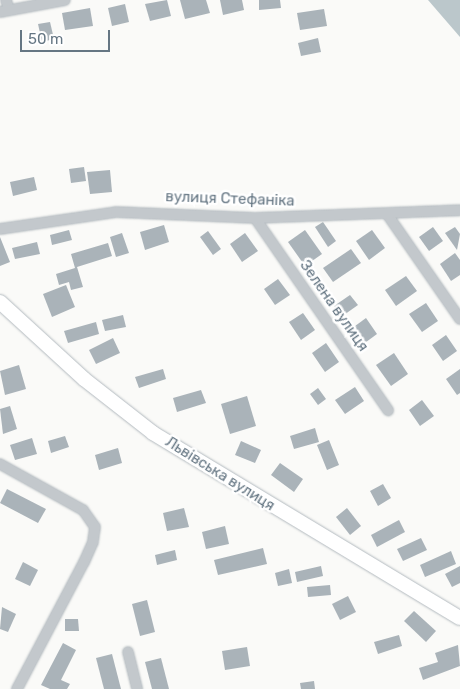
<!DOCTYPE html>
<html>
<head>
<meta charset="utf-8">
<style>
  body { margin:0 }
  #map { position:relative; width:460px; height:689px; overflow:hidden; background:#fafaf8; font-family:Rubik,sans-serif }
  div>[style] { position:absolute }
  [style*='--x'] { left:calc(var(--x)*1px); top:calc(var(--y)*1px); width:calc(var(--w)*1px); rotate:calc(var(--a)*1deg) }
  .water>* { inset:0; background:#bbc7cb }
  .building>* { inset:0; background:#aab3b9 }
  .roads { filter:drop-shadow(0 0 1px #b3babf) drop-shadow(0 0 1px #b3babf) }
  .street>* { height:10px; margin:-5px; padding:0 5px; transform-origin:5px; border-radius:5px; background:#c3c8cc }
  .secondary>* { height:14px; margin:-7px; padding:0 7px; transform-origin:7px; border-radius:7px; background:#fff }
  span { translate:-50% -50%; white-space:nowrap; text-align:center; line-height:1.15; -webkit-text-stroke:5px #fff; paint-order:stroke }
  .street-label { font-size:15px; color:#657683 }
  .scale { position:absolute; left:20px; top:30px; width:90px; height:22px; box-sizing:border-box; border:2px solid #657683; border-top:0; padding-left:6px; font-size:15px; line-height:18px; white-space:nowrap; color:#657683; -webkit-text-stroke:4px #fff; paint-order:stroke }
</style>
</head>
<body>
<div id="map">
  <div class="water">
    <div style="clip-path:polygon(428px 0,460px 0,460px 37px)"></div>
  </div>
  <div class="building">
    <div style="clip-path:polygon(167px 0,171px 16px,150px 21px,145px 4px)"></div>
    <div style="clip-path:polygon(180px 0,206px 0,210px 13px,185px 19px)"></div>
    <div style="clip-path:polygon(220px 0,242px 0,244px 10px,223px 15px)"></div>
    <div style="clip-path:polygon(259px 0,280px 0,281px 8px,259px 10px)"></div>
    <div style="clip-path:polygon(125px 4px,129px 22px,112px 26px,108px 8px)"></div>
    <div style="clip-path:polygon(90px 8px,93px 26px,65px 30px,62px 13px)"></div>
    <div style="clip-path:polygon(324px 9px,327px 26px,300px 30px,297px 13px)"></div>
    <div style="clip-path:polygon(50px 22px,54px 39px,42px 42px,38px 24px)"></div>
    <div style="clip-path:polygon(318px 38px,321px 52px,301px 56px,298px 43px)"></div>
    <div style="clip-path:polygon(84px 167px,86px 181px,71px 183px,69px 169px)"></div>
    <div style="clip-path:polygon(110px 170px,112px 192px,90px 194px,87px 172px)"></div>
    <div style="clip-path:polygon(34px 177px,37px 190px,13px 196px,10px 182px)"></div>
    <div style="clip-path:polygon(323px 222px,336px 241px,328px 247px,315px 227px)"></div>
    <div style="clip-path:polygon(164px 225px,169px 242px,145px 250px,140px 232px)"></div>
    <div style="clip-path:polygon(433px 227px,443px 241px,429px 251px,419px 237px)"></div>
    <div style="clip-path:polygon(455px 227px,460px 234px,457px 250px,445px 233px)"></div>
    <div style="clip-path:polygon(69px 230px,72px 240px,52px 245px,50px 235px)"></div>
    <div style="clip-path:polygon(305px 230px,322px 254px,305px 266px,288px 242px)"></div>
    <div style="clip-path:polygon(372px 230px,385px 248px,369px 260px,356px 241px)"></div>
    <div style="clip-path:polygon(208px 231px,221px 249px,213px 255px,200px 237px)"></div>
    <div style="clip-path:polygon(122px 233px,129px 253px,116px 257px,110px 237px)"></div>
    <div style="clip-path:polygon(245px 233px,258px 251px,242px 262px,230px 244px)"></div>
    <div style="clip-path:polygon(0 237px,10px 262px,0 266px)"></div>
    <div style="clip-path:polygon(37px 242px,40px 254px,15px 259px,12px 248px)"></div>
    <div style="clip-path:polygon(108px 243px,112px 256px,77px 267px,83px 287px,71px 290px,69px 282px,59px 285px,56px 274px,75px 268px,71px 254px)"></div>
    <div style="clip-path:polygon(351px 249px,361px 263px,333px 282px,323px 268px)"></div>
    <div style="clip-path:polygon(455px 253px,460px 260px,460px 275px,451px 281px,440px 264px)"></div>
    <div style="clip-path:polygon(406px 276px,417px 291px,396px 306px,385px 290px)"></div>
    <div style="clip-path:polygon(278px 279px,290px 295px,275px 305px,264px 289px)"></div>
    <div style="clip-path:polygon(66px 285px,75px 307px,52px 317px,43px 294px)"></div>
    <div style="clip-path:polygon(350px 295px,358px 305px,341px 317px,334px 306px)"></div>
    <div style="clip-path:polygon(426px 303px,438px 321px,422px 332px,409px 314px)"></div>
    <div style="clip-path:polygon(303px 313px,315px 330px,301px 340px,289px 322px)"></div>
    <div style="clip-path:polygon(123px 315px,126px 327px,105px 331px,102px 320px)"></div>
    <div style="clip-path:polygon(366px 318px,377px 334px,362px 345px,351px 329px)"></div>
    <div style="clip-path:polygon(96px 322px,99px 334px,68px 343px,64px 331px)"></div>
    <div style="clip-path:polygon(446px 335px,457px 351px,443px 361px,432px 345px)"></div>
    <div style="clip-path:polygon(113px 338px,120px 353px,96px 364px,89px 350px)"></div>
    <div style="clip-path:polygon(326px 343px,339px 362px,325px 372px,312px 353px)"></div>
    <div style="clip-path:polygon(394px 353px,408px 374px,391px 386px,376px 365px)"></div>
    <div style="clip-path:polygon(19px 365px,26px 389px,5px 395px,0 371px)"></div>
    <div style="clip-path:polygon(163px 369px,166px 379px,139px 388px,135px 377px)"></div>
    <div style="clip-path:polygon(460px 369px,460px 393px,457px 395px,446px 379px)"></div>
    <div style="clip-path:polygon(355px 387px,364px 401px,345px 414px,335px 400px)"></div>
    <div style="clip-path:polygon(318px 388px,326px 399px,318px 405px,310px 394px)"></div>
    <div style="clip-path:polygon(201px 390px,206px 403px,177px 412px,173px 398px)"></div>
    <div style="clip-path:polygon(247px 396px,256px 426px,230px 434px,221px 404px)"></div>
    <div style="clip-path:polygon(422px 400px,434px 416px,420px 426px,409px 410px)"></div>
    <div style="clip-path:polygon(10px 406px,17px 429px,3px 434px,0 409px)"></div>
    <div style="clip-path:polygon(315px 428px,319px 442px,294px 449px,290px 436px)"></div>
    <div style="clip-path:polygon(65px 436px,69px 447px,51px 453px,48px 441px)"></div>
    <div style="clip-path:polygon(32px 438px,37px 454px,15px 460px,10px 445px)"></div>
    <div style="clip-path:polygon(329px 440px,339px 465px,327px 470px,317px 445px)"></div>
    <div style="clip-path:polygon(241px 441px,261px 450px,255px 463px,235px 455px)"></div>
    <div style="clip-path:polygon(118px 448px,122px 463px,99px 470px,95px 455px)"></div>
    <div style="clip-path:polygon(280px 463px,303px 479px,294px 492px,271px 475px)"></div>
    <div style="clip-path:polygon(383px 484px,391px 498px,378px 506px,370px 491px)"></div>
    <div style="clip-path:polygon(7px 489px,46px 509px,38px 523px,0 503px)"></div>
    <div style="clip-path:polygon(184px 508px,189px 527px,167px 531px,163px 513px)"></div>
    <div style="clip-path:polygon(347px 508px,361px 526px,350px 535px,336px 517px)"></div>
    <div style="clip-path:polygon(399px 520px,405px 532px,377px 547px,371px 535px)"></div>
    <div style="clip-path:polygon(225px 526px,229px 544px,206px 549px,202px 532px)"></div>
    <div style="clip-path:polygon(421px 538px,427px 550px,403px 561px,397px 549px)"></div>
    <div style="clip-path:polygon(263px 548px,267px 564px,218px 575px,214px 560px)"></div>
    <div style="clip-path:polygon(175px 550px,177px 560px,157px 565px,155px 555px)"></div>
    <div style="clip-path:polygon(451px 551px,456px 564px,425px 577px,420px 565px)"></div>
    <div style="clip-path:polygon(23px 562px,38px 570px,30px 586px,15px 579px)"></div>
    <div style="clip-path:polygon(321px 566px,323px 576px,297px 582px,295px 572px)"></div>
    <div style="clip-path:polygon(460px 566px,460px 583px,452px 587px,445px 574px)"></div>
    <div style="clip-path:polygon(289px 569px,292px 583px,278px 586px,275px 573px)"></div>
    <div style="clip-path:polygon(330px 585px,331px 595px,308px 597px,307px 587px)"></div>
    <div style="clip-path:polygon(348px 596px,356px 612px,340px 620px,332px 604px)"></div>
    <div style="clip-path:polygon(147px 600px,155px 632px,140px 636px,132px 604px)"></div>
    <div style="clip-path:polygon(2px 607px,16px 614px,8px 632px,0 629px)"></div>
    <div style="clip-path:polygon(414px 611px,436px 631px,426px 642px,404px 621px)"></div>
    <div style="clip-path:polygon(65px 619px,78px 619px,79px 631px,65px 631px)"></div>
    <div style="clip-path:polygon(399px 635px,402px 646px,378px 654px,374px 642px)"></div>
    <div style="clip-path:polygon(63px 643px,76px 650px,61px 680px,70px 684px,67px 689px,50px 689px,41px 685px)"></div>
    <div style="clip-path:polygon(458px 645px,460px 666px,423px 680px,419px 668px,438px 662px,435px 653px)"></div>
    <div style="clip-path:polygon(247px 647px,250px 666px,225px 670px,222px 651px)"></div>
    <div style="clip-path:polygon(112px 654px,121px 689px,104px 689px,96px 658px)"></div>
    <div style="clip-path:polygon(161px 658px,169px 689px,152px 689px,145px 662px)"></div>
    <div style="clip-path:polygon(314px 681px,315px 689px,301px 689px,300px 683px)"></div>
  </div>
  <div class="roads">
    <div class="street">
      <div style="--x:6;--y:0;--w:10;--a:73"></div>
      <div style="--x:0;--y:12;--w:66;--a:-10.5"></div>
      <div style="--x:387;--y:214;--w:128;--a:55.2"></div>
      <div style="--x:255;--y:218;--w:234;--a:55.3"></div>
      <div style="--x:0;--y:229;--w:117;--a:-8.3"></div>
      <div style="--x:116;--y:212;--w:139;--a:2.5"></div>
      <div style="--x:255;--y:218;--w:205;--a:-2.2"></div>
      <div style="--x:0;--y:464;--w:95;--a:29"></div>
      <div style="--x:83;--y:510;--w:21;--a:55"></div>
      <div style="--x:95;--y:527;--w:15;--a:98"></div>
      <div style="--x:93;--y:542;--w:22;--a:114"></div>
      <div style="--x:84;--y:562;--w:144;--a:117.8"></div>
      <div style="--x:128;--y:652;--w:38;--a:76"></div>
    </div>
    <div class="secondary">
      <div style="--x:0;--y:302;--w:114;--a:42.5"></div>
      <div style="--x:84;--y:379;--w:88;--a:38"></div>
      <div style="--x:153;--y:433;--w:358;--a:31.1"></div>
    </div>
  </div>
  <div class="street-label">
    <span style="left:230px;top:199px;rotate:2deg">вулиця Стефаніка</span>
    <span style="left:334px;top:306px;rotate:55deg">Зелена вулиця</span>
    <span style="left:220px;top:474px;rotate:32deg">Львівська вулиця</span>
  </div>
  <div class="scale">50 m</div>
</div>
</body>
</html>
